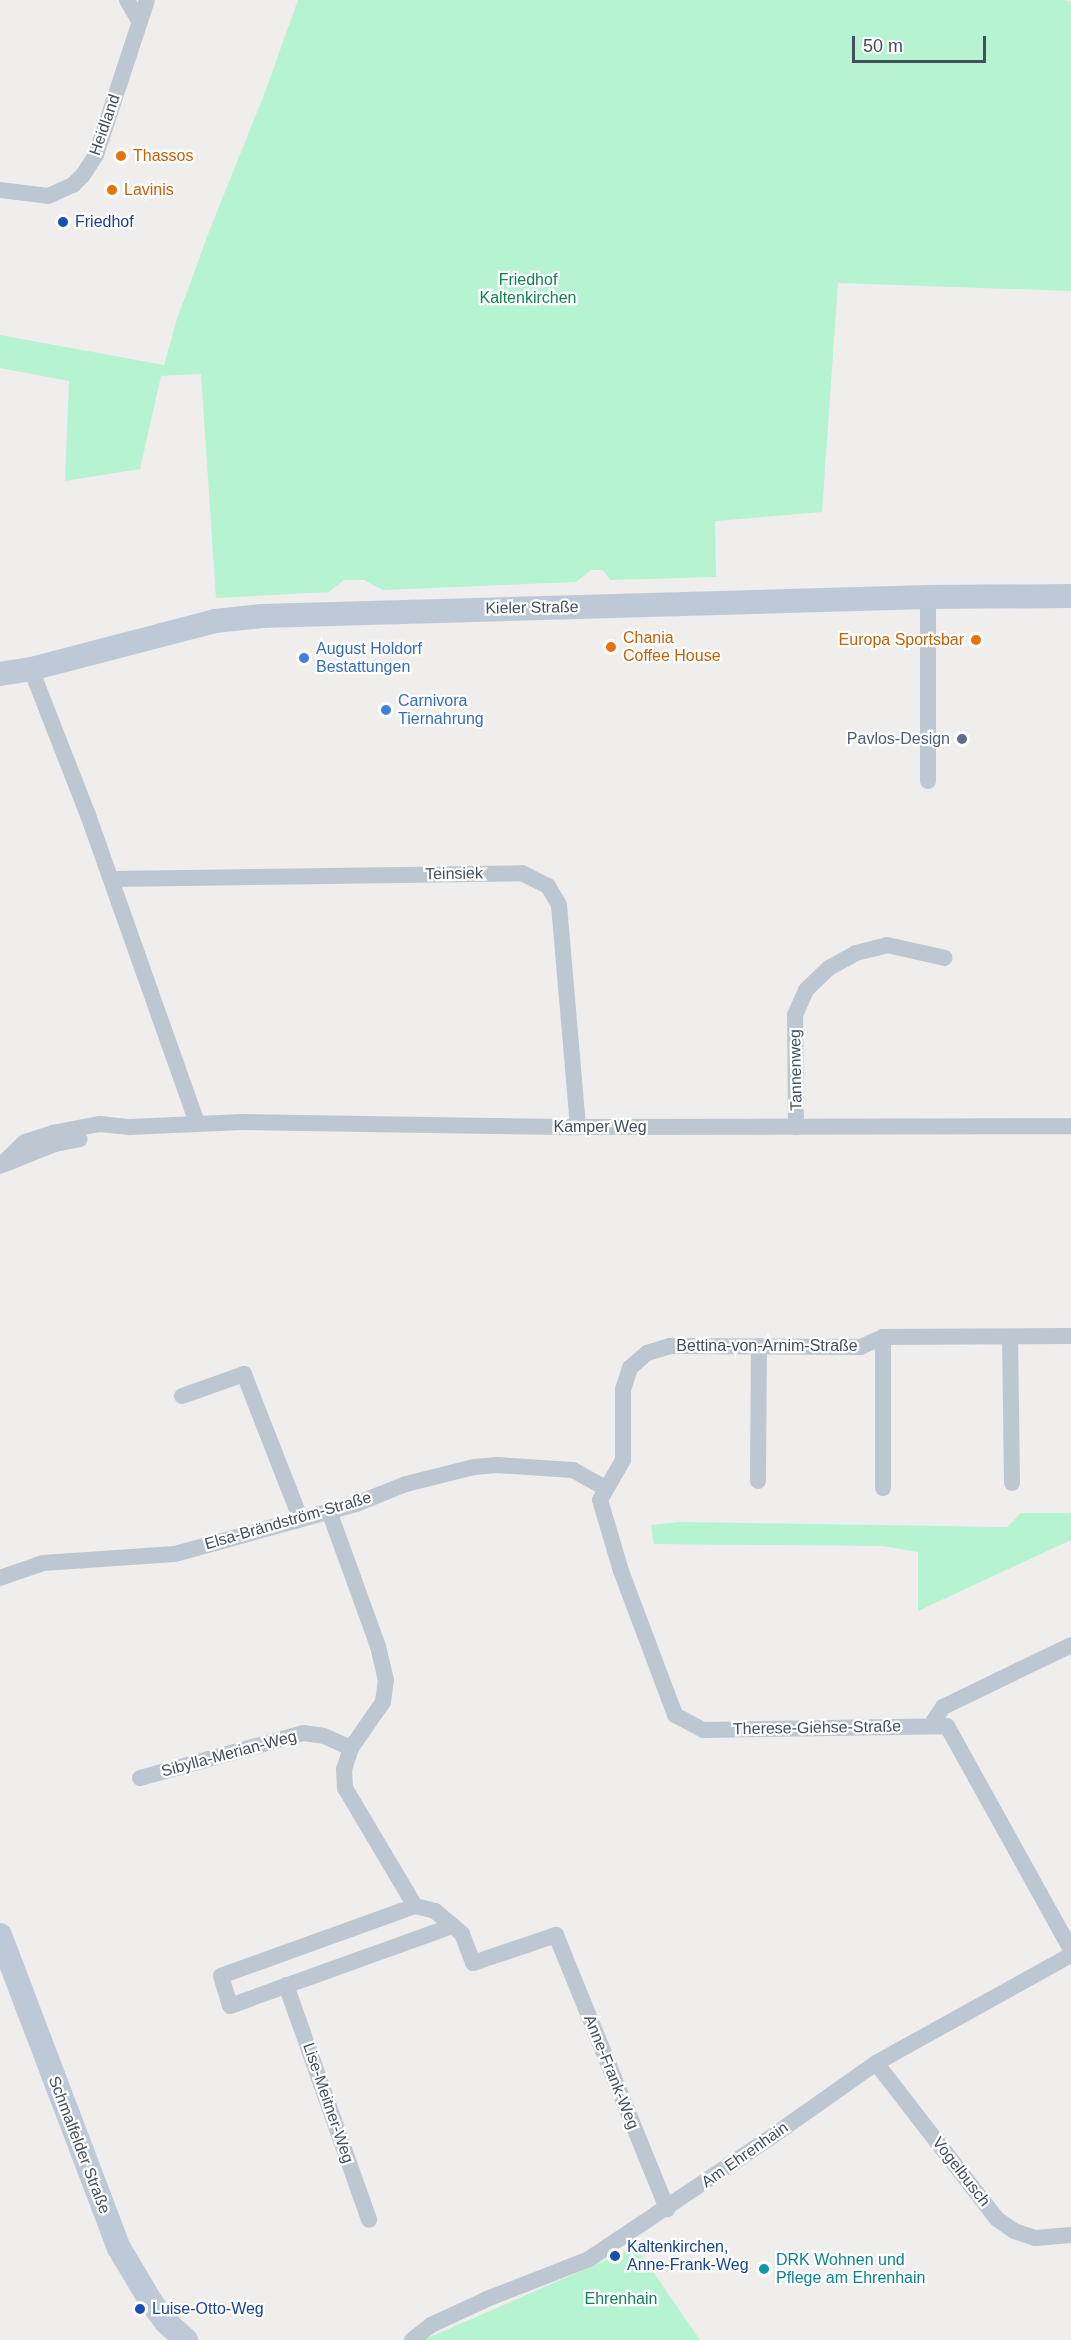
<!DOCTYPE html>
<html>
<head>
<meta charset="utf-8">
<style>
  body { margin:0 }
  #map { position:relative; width:1071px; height:2340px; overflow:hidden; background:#f0eded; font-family:Arial,sans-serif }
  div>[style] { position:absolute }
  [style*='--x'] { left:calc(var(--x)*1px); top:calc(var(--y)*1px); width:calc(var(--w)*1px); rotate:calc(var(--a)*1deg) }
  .green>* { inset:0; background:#b6f3d1 }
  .street>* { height:16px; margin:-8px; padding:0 8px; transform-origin:8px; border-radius:8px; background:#bcc7d1 }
  .secondary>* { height:24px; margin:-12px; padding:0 12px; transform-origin:12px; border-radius:12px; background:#bec9d8 }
  .dots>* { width:16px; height:16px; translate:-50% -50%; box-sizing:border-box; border:3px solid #fff; border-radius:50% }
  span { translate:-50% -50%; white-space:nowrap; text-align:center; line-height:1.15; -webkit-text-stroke:4.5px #fff; paint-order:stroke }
  .street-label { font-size:16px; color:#444f5c }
  .food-label { font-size:16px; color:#c56008 }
  .left { translate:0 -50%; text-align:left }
  .right { translate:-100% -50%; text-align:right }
  .transit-label { font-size:16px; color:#164399 }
  .park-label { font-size:16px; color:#0e844f }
  .shop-label { font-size:16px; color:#366cbe }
  .service-label { font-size:16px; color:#4e5e75 }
  .culture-label { font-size:16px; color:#0d838f }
  .scale { position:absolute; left:852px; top:36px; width:134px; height:27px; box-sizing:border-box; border:3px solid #444f5c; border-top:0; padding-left:8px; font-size:18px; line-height:21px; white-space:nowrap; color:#444f5c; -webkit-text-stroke:4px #fff; paint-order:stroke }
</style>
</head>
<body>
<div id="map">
  <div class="green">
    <div style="clip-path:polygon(298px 0,1064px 0,1071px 2px,1071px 291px,838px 283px,822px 512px,715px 521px,716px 577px,610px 580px,603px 570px,591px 570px,576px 582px,383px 590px,364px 580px,344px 580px,329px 592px,216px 598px,201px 374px,161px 376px,140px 469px,65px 481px,69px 381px,0 368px,0 335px,164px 365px,177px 319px,210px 229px,264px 95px)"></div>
    <div style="clip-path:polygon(1021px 1513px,1071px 1513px,1071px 1540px,918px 1611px,918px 1552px,883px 1546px,654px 1544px,651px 1525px,679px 1522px,1007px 1527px)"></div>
    <div style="clip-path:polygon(636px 2247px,700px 2340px,423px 2340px,444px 2331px)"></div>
  </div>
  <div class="street">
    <div style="--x:127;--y:0;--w:24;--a:60"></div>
    <div style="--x:0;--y:190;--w:48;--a:7.1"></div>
    <div style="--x:48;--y:196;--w:27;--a:-24"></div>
    <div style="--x:73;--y:185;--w:14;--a:-45"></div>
    <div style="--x:83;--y:175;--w:24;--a:-57"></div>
    <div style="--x:96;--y:155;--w:163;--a:-71.8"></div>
    <div style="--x:928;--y:597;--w:184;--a:90"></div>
    <div style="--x:31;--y:669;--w:157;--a:68.7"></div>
    <div style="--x:88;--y:815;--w:327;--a:70.5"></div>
    <div style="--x:112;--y:879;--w:410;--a:-0.8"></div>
    <div style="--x:522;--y:873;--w:29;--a:27"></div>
    <div style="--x:548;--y:886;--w:22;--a:60"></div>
    <div style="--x:559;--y:905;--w:223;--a:85.1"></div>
    <div style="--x:796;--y:1127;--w:112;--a:-90.5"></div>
    <div style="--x:795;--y:1015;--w:27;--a:-66"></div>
    <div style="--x:806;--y:990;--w:32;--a:-44"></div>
    <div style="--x:829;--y:968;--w:31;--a:-29"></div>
    <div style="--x:856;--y:953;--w:32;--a:-14"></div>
    <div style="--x:887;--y:945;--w:59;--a:12.6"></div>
    <div style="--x:5;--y:1164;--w:54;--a:-21.8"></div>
    <div style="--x:55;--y:1144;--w:25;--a:-11"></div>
    <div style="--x:0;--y:1166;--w:35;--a:-44"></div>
    <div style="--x:25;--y:1142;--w:28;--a:-18"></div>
    <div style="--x:52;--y:1133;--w:49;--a:-10.6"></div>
    <div style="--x:100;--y:1124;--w:30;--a:6"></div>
    <div style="--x:130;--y:1127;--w:113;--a:-2.5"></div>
    <div style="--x:243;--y:1122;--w:335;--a:0.9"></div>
    <div style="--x:578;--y:1127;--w:493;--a:-0.1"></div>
    <div style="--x:1071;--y:1336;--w:188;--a:179.7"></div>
    <div style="--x:883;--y:1337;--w:24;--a:156"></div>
    <div style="--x:861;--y:1347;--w:191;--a:-179.7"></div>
    <div style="--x:670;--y:1346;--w:24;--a:163"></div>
    <div style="--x:647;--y:1353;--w:23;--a:139"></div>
    <div style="--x:630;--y:1368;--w:22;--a:108"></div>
    <div style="--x:623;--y:1389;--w:71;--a:90"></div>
    <div style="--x:623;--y:1460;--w:46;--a:119.9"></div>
    <div style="--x:600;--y:1500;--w:74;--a:73.5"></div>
    <div style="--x:621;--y:1571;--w:154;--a:69.4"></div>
    <div style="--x:675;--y:1715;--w:32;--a:28"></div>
    <div style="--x:703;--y:1730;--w:244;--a:-0.9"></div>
    <div style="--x:947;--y:1726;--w:256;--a:61"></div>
    <div style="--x:883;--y:1337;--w:151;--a:90"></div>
    <div style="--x:1010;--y:1337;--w:146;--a:89.2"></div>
    <div style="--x:182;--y:1396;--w:66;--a:-19.5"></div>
    <div style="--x:244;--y:1374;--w:155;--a:68.7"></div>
    <div style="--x:758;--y:1481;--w:135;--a:-89.6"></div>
    <div style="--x:329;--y:1511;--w:144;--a:70.1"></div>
    <div style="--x:378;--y:1646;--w:35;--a:77"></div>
    <div style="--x:386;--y:1680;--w:22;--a:98"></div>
    <div style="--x:383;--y:1702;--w:56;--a:124.8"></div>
    <div style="--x:351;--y:1748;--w:22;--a:108"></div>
    <div style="--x:344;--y:1769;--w:19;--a:87"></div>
    <div style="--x:345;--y:1788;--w:137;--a:59.3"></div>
    <div style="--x:415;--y:1906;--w:21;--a:14"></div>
    <div style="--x:435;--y:1911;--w:35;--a:40"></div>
    <div style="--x:462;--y:1934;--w:31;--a:69"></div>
    <div style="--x:473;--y:1963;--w:88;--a:-18.6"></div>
    <div style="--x:556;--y:1935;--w:296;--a:67.9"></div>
    <div style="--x:0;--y:1578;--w:46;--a:-19.2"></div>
    <div style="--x:43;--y:1563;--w:132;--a:-3.9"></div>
    <div style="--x:175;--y:1554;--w:188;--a:-15.4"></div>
    <div style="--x:356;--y:1504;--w:54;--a:-21.8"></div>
    <div style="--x:406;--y:1484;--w:70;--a:-14"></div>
    <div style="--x:474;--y:1467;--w:23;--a:-5"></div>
    <div style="--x:497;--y:1465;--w:76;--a:3.8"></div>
    <div style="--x:573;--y:1470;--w:38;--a:29"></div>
    <div style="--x:931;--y:1725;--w:22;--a:-56"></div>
    <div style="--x:943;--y:1707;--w:142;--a:-25.8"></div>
    <div style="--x:140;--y:1778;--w:169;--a:-15.4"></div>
    <div style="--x:303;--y:1733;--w:21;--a:8"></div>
    <div style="--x:324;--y:1736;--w:30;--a:24"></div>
    <div style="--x:415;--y:1906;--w:206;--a:160.2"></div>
    <div style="--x:221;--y:1976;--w:31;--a:73"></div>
    <div style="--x:230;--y:2006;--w:234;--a:-19.8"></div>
    <div style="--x:286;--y:1985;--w:249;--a:70.5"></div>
    <div style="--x:876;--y:2063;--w:197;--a:52.2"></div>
    <div style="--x:997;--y:2219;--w:21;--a:35"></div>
    <div style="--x:1014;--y:2231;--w:22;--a:18"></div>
    <div style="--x:1035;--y:2238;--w:36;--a:-5"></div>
    <div style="--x:412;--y:2340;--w:24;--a:-38"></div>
    <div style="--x:431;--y:2325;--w:62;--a:-24.9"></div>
    <div style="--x:487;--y:2299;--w:110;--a:-21.4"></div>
    <div style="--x:589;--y:2259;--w:214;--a:-33.8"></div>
    <div style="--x:767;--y:2140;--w:133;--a:-35.2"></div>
    <div style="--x:876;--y:2063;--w:223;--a:-29"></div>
  </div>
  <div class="secondary">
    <div style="--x:0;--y:674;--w:31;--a:-9"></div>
    <div style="--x:31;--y:669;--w:190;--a:-14.6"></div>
    <div style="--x:215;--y:621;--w:47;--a:-6.1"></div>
    <div style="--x:262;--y:616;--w:666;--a:-1.63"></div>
    <div style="--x:928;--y:597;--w:143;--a:-0.4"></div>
    <div style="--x:0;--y:1935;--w:335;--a:69.2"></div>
    <div style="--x:119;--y:2248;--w:63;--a:59.3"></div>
    <div style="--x:151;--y:2302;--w:25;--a:53"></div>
    <div style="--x:166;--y:2322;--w:27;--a:42"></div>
  </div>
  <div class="dots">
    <div style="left:121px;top:156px;background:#e8710a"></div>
    <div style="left:112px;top:190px;background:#e8710a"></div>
    <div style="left:63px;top:222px;background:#1a4fb4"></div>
    <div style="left:976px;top:640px;background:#e8710a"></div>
    <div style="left:611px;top:647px;background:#e8710a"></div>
    <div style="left:304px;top:658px;background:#3f7fe0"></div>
    <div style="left:386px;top:710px;background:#3f7fe0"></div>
    <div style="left:962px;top:739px;background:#5c6f8a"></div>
    <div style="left:615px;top:2256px;background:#1a4fb4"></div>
    <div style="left:764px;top:2269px;background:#0f9aa8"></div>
    <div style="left:140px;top:2309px;background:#1a4fb4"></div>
  </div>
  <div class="street-label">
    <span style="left:105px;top:125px;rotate:-71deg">Heidland</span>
    <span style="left:532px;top:608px;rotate:-1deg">Kieler Straße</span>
    <span style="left:454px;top:874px;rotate:-1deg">Teinsiek</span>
    <span style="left:796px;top:1070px;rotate:-91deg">Tannenweg</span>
    <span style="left:600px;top:1127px">Kamper Weg</span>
    <span style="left:767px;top:1346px">Bettina-von-Arnim-Straße</span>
    <span style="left:288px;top:1521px;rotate:-16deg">Elsa-Brändström-Straße</span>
    <span style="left:817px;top:1728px;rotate:-1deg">Therese-Giehse-Straße</span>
    <span style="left:229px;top:1754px;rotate:-15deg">Sibylla-Merian-Weg</span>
    <span style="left:611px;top:2072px;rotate:68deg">Anne-Frank-Weg</span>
    <span style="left:328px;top:2103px;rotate:71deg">Lise-Meitner-Weg</span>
    <span style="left:79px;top:2145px;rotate:69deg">Schmalfelder Straße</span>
    <span style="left:745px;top:2155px;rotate:-35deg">Am Ehrenhain</span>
    <span style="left:961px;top:2172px;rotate:52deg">Vogelbusch</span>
  </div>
  <div class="food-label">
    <span class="left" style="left:133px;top:156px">Thassos</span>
    <span class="left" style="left:124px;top:190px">Lavinis</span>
    <span class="left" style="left:623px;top:647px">Chania<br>Coffee House</span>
    <span class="right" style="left:964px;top:640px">Europa Sportsbar</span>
  </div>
  <div class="transit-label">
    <span class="left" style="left:75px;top:222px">Friedhof</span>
    <span class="left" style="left:627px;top:2256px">Kaltenkirchen,<br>Anne-Frank-Weg</span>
    <span class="left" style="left:152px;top:2309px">Luise-Otto-Weg</span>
  </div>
  <div class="park-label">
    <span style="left:528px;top:289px">Friedhof<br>Kaltenkirchen</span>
    <span style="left:621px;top:2299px">Ehrenhain</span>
  </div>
  <div class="shop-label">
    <span class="left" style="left:316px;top:658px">August Holdorf<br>Bestattungen</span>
    <span class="left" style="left:398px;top:710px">Carnivora<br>Tiernahrung</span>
  </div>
  <div class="service-label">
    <span class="right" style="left:950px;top:739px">Pavlos-Design</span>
  </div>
  <div class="culture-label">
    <span class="left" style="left:776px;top:2269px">DRK Wohnen und<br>Pflege am Ehrenhain</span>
  </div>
  <div class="scale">50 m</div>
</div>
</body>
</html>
